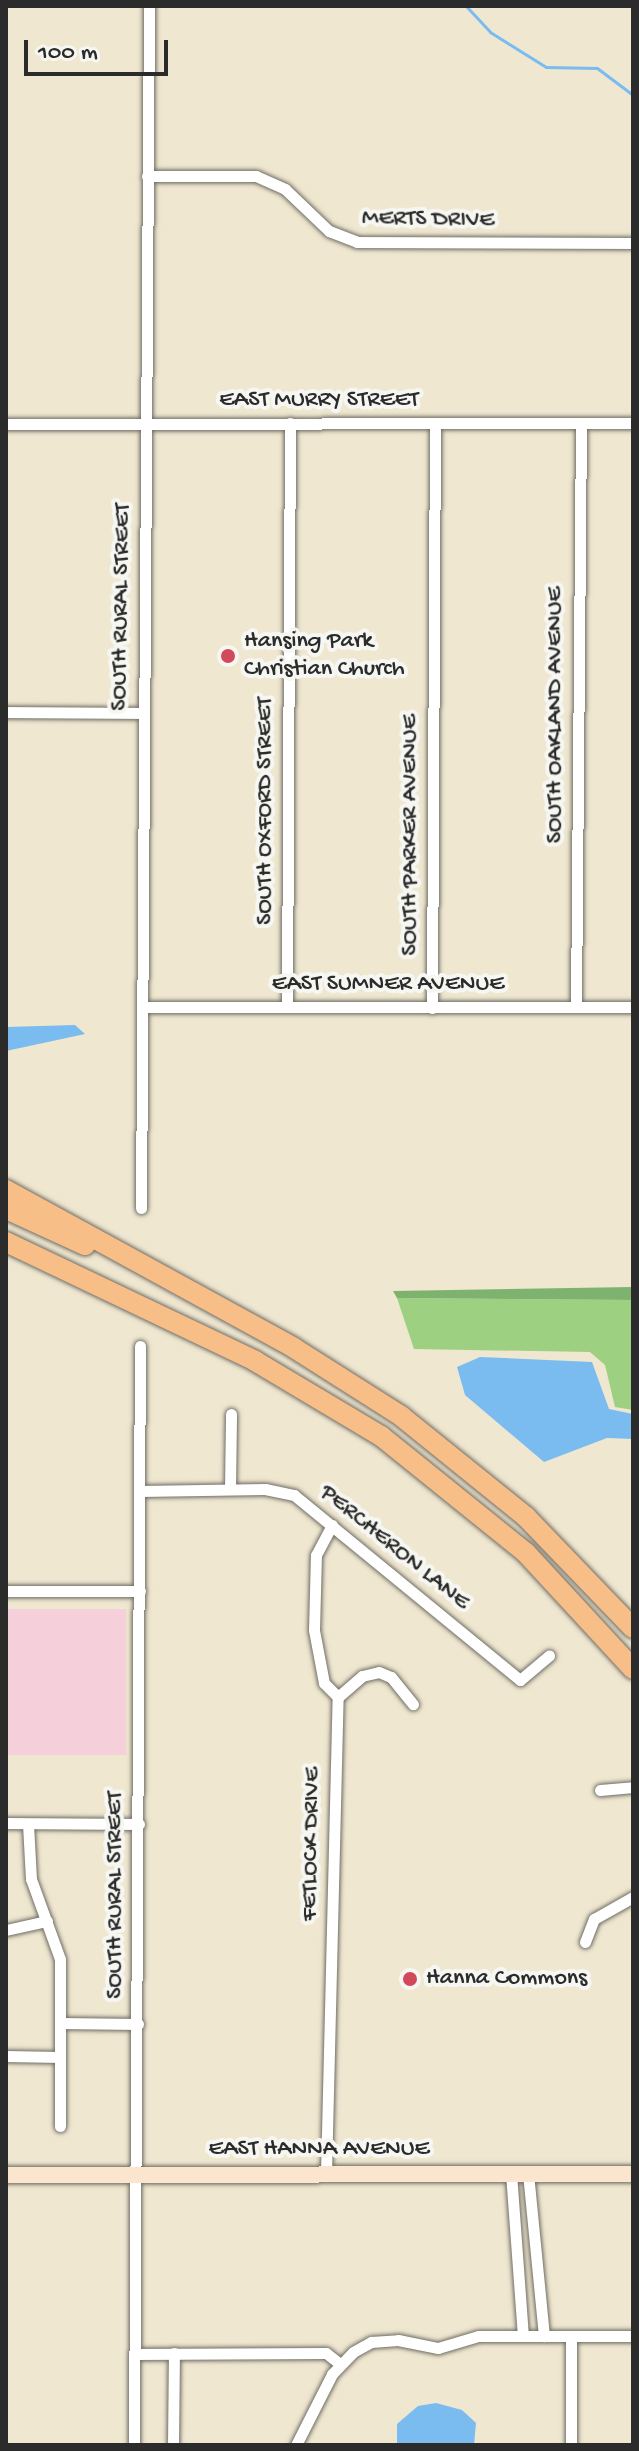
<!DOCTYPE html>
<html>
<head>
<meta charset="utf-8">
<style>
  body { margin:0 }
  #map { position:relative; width:639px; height:2451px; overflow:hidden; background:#efe7d0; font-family:"Gochi Hand",sans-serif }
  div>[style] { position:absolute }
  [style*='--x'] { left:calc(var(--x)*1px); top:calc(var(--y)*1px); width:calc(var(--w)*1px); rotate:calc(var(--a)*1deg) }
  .built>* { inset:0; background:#f5cfda }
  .green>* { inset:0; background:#9dd181 }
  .forest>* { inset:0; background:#7eb36f }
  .water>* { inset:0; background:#7bbcf0 }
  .stream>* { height:3px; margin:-1.5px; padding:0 1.5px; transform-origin:1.5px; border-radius:1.5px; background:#7bbcf0 }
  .roads { filter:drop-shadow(0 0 2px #706d65) drop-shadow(0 0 2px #706d65) }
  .minor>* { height:11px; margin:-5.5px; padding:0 5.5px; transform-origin:5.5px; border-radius:5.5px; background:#fff }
  .secondary>* { height:16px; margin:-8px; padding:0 8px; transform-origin:8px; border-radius:8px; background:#fce5cf }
  .motorway>* { height:20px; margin:-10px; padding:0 10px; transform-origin:10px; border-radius:10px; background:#f7be88 }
  .dots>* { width:22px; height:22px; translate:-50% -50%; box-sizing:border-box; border:4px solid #f6f6f2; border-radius:50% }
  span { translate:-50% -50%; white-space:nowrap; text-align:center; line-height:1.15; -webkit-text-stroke:8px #f6f6f2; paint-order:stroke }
  .street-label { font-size:24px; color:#2b2b2b }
  .poi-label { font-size:24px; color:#2b2b2b }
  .left { translate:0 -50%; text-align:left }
  .frame { position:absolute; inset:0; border:8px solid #2b2b2b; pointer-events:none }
  .scale { position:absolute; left:24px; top:40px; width:144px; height:36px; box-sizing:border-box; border:4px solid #2b2b2b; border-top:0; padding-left:10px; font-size:24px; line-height:28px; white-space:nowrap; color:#2b2b2b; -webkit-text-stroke:6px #f6f6f2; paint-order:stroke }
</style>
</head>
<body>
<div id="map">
  <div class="built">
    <div style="clip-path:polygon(6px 1609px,126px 1609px,126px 1755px,6px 1755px)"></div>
  </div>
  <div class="green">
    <div style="clip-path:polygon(397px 1298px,633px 1300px,633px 1410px,615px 1407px,605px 1365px,590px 1352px,414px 1349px)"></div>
  </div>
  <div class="forest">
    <div style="clip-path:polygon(633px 1287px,633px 1300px,397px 1298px,393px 1291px)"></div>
  </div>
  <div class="water">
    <div style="clip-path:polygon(75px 1025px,85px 1034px,6px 1051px,6px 1027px)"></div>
    <div style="clip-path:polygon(480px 1357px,592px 1362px,609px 1409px,633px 1414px,633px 1439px,607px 1438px,544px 1462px,465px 1395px,457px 1367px)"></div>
    <div style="clip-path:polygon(436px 2403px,462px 2410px,476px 2423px,474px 2445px,397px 2445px,397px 2424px,418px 2406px)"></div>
  </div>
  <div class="stream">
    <div style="--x:466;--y:6;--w:35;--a:47"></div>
    <div style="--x:490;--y:32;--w:66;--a:32"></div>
    <div style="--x:546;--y:67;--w:51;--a:1.1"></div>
    <div style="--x:597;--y:68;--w:45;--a:36.9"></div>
  </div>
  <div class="roads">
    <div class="minor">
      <div style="--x:147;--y:176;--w:109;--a:0"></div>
      <div style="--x:256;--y:176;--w:32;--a:24"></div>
      <div style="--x:285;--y:189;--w:61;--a:43.7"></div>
      <div style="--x:329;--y:231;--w:30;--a:21"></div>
      <div style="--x:357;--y:242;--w:276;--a:0.2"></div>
      <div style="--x:6;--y:424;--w:627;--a:-0.09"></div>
      <div style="--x:6;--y:712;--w:137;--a:0.4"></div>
      <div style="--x:143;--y:1007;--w:490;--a:0"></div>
      <div style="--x:287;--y:1007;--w:584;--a:-89.71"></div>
      <div style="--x:576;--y:1007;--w:584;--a:-89.51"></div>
      <div style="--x:432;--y:1008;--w:585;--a:-89.71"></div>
      <div style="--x:141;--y:1208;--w:1202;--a:-89.62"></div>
      <div style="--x:230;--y:1489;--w:75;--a:-89.2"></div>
      <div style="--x:140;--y:1491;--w:125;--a:-0.9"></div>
      <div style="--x:265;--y:1489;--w:30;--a:12"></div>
      <div style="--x:294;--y:1495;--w:292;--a:39.3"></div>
      <div style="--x:520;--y:1680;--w:38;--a:-40"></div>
      <div style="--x:6;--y:1591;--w:134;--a:0"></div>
      <div style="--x:338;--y:1697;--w:32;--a:-41"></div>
      <div style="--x:362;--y:1676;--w:17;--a:-13"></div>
      <div style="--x:379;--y:1672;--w:13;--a:23"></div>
      <div style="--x:391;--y:1677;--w:35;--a:51"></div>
      <div style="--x:600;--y:1790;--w:33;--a:-5"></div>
      <div style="--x:6;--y:1823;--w:133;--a:0.4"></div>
      <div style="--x:28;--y:1824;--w:55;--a:86.9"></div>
      <div style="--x:31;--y:1879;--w:85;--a:70.1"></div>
      <div style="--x:60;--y:1959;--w:167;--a:90"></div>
      <div style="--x:6;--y:1930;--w:42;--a:-12.4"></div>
      <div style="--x:585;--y:1942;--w:25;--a:-69"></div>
      <div style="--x:594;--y:1919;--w:45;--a:-29.4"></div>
      <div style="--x:60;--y:2023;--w:78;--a:0.7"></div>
      <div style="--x:6;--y:2056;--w:54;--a:1.1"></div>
      <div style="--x:511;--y:2173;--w:163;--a:85.8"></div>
      <div style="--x:528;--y:2173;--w:164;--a:84.4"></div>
      <div style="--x:326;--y:2174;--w:477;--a:-88.6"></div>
      <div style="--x:338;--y:1697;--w:20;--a:-135"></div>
      <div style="--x:324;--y:1683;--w:54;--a:-100.7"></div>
      <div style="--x:314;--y:1630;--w:75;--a:-88.5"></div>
      <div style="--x:316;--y:1555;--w:34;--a:-62"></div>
      <div style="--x:571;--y:2336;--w:109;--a:90"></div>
      <div style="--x:134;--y:2354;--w:192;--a:-0.3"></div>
      <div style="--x:326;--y:2353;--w:18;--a:38"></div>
      <div style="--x:134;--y:2445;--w:1099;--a:-89.69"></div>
      <div style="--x:173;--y:2445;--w:92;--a:-89.4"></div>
      <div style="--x:296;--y:2445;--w:80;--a:-63.1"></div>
      <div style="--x:332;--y:2374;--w:30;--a:-46"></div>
      <div style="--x:353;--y:2352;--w:21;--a:-29"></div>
      <div style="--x:371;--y:2342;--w:27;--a:-4"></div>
      <div style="--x:398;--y:2340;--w:41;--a:11.3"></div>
      <div style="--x:438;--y:2348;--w:42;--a:-16.7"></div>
      <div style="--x:478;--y:2336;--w:155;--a:0"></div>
    </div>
    <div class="secondary">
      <div style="--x:6;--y:2175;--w:627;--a:-0.09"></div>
    </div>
    <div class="motorway">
      <div style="--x:6;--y:1190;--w:328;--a:28.7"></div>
      <div style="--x:294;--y:1348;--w:127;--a:32.4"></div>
      <div style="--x:401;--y:1416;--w:161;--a:38.9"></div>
      <div style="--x:526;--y:1517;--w:154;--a:46.1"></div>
      <div style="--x:6;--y:1209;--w:87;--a:24.5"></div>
      <div style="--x:6;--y:1242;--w:276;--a:25.5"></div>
      <div style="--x:255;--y:1361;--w:147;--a:30.8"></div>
      <div style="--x:381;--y:1436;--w:186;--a:38.9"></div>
      <div style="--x:526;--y:1553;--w:158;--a:47.3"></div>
    </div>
  </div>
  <div class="dots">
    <div style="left:228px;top:656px;background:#d1495b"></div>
    <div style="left:410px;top:1979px;background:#d1495b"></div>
  </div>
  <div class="street-label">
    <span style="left:428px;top:220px;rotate:1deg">MERTS DRIVE</span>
    <span style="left:319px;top:401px">EAST MURRY STREET</span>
    <span style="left:122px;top:607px;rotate:-89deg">SOUTH RURAL STREET</span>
    <span style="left:556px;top:715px;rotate:-90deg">SOUTH OAKLAND AVENUE</span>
    <span style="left:266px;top:811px;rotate:-90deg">SOUTH OXFORD STREET</span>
    <span style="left:411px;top:835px;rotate:-90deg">SOUTH PARKER AVENUE</span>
    <span style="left:388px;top:985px">EAST SUMNER AVENUE</span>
    <span style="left:394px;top:1548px;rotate:39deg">PERCHERON LANE</span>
    <span style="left:312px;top:1844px;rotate:-89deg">FETLOCK DRIVE</span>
    <span style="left:116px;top:1895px;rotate:-90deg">SOUTH RURAL STREET</span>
    <span style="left:319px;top:2150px">EAST HANNA AVENUE</span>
  </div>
  <div class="poi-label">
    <span class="left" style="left:244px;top:656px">Hansing Park<br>Christian Church</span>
    <span class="left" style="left:426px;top:1979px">Hanna Commons</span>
  </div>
  <div class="frame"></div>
  <div class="scale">100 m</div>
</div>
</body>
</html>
